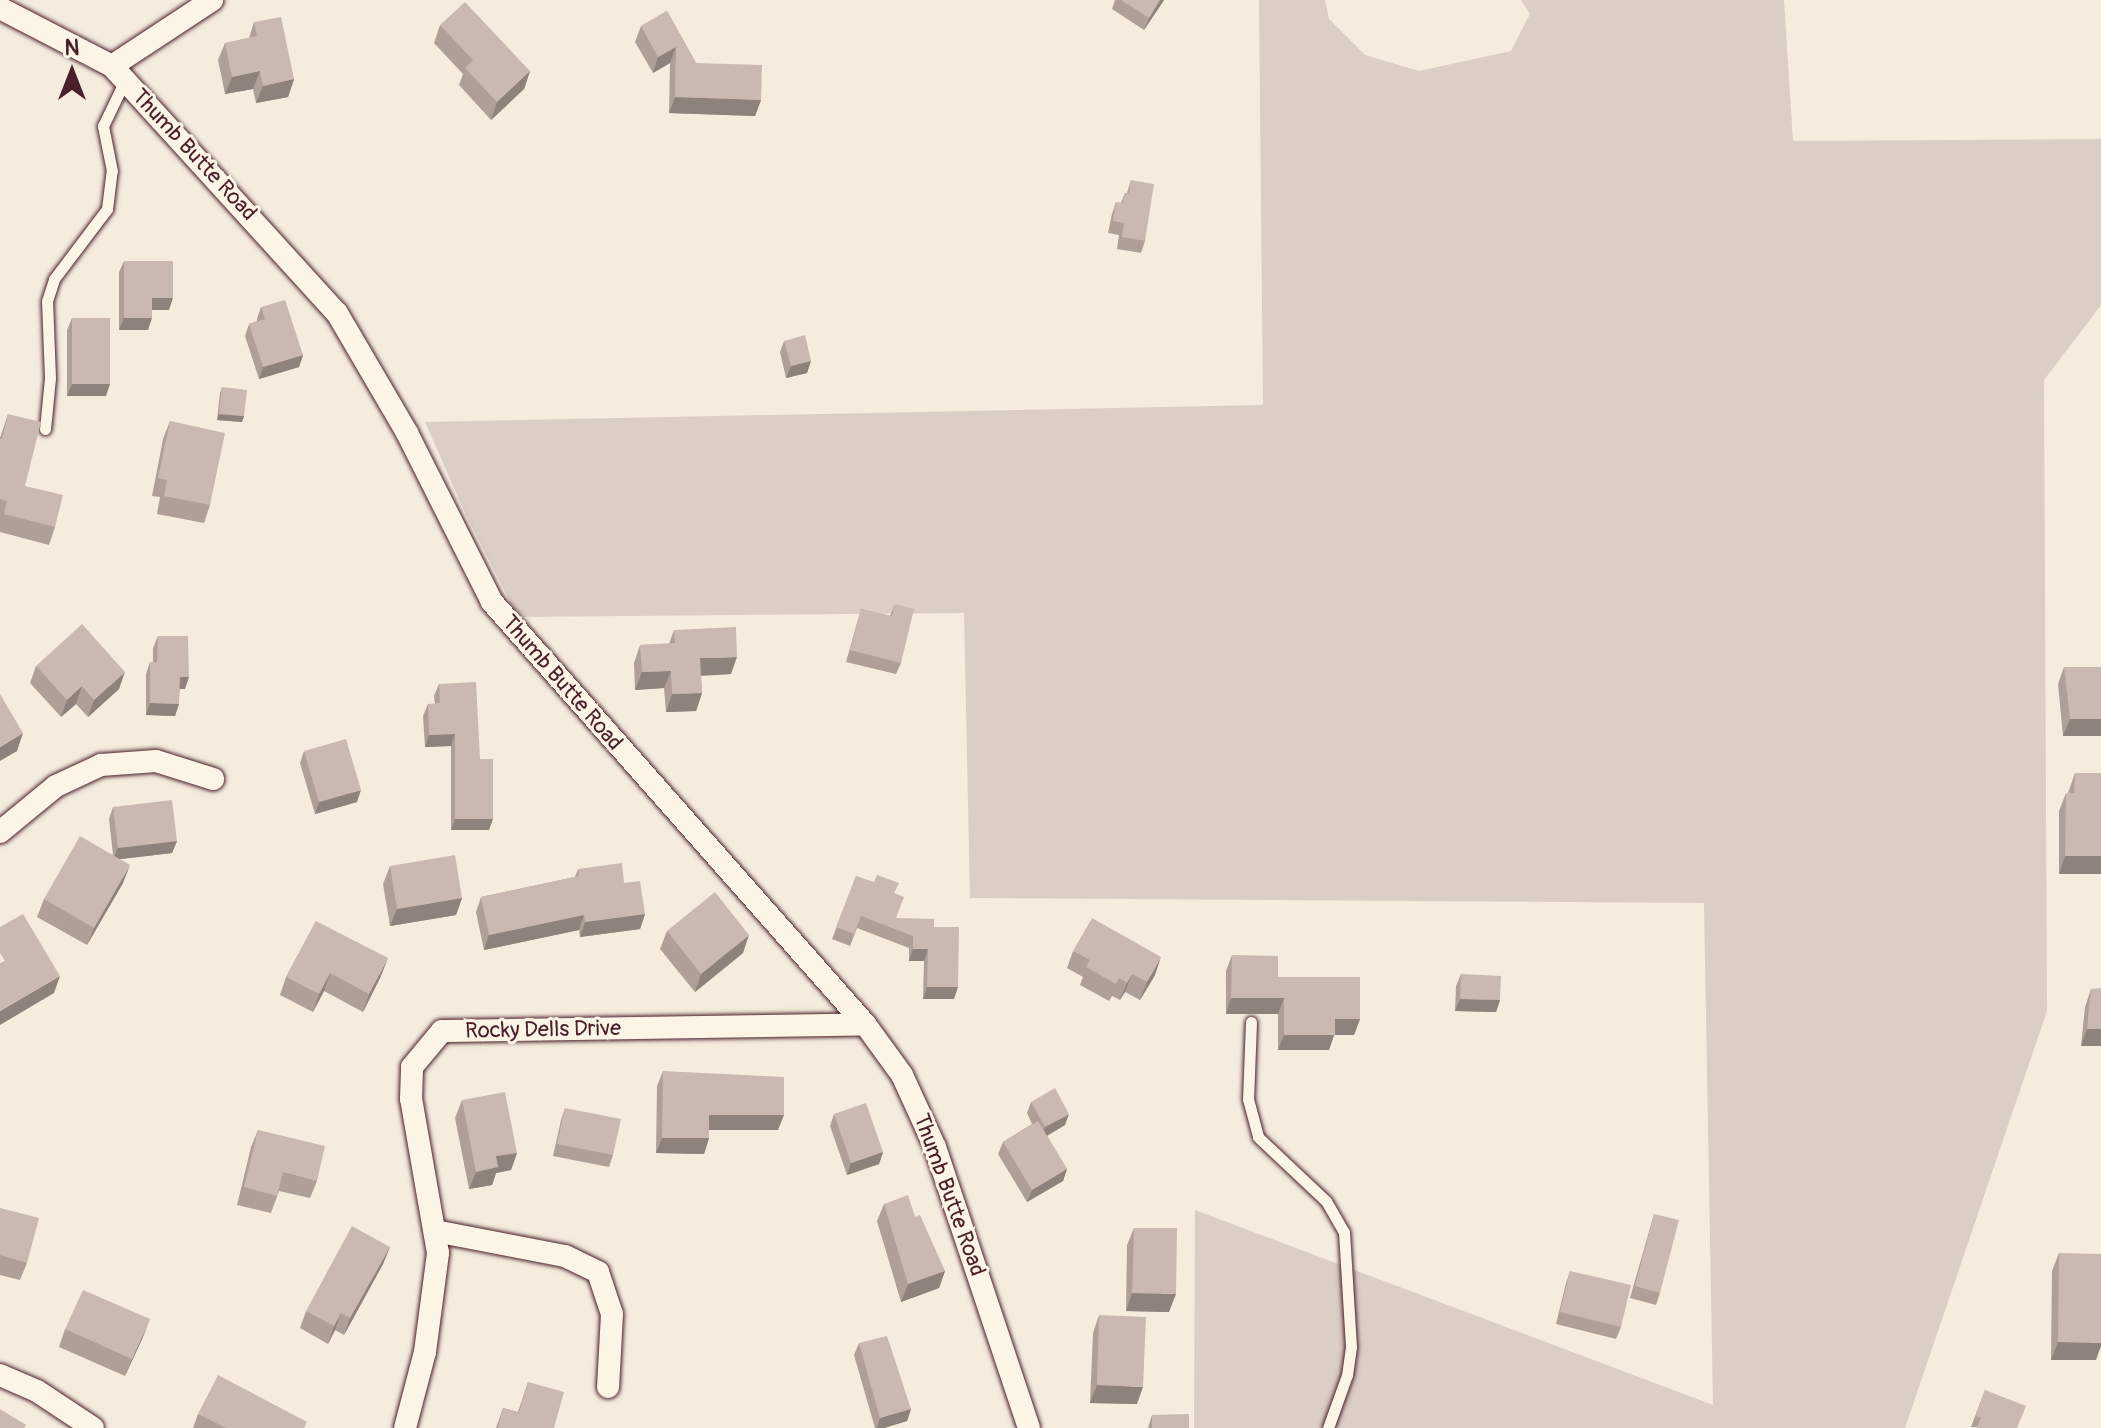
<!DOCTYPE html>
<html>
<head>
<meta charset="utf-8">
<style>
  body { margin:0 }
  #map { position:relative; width:2101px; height:1428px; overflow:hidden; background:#f5ecde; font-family:Pangolin,sans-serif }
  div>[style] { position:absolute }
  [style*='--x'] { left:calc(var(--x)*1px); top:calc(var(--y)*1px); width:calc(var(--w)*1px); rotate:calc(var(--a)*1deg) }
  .green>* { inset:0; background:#dbcec4 }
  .roads { filter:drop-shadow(0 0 2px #4a1f2b) drop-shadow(0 0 2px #4a1f2b) }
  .lane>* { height:11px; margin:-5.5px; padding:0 5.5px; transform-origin:5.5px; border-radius:5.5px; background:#fcf5e5 }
  .street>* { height:22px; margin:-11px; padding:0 11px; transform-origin:11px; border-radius:11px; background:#fcf5e5 }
  .wall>* { inset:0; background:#ae9f98 }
  .shaded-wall>* { inset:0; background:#8d827c }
  .building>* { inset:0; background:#cab9b1 }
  span { translate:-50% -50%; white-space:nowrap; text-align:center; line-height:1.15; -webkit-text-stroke:6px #fcf5e5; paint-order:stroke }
  .street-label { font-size:22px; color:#4a1f2b }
  .north { position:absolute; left:32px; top:32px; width:80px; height:80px; -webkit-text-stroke:6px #fcf5e5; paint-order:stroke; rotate:0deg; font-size:22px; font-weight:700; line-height:32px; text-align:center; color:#4a1f2b }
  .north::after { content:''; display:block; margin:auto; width:28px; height:36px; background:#4a1f2b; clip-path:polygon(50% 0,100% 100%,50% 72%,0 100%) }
</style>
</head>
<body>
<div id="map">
  <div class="green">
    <div style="clip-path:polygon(1259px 0,1325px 0,1329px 19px,1365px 55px,1419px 71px,1511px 51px,1530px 14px,1521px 0,1784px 0,1793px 141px,2101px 139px,2101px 305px,2044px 380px,2047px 1011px,1905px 1428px,1194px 1428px,1195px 1210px,1713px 1405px,1704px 903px,970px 898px,964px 613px,518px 617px,466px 515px,425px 422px,1263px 405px)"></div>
  </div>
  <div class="roads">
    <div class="lane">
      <div style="--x:45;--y:429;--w:51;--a:-84.4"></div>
      <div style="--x:50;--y:378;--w:77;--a:-92.2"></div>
      <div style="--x:47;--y:301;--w:23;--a:-72"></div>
      <div style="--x:54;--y:279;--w:88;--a:-52.9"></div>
      <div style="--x:107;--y:209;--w:38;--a:-83"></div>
      <div style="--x:112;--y:171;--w:46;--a:-101.3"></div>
      <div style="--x:103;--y:126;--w:51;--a:-64.4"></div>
      <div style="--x:1251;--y:1022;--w:77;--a:92.2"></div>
      <div style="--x:1248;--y:1099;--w:39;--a:75"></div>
      <div style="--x:1258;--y:1137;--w:93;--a:43.3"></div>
      <div style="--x:1326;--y:1201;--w:36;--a:60"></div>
      <div style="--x:1344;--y:1232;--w:115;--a:86.5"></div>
      <div style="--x:1351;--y:1347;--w:28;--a:98"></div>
      <div style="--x:1347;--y:1375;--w:56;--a:109.7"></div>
    </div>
    <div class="street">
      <div style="--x:0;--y:8;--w:126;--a:27.4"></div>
      <div style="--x:112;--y:66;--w:334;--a:47.7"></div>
      <div style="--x:337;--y:313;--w:139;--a:59.7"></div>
      <div style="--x:407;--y:433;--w:189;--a:63.3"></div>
      <div style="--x:492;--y:602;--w:563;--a:48.53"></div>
      <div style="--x:865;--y:1024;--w:63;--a:54"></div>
      <div style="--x:902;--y:1075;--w:79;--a:65.4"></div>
      <div style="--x:935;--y:1147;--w:296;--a:71.5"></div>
      <div style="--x:112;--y:66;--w:120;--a:-33.4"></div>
      <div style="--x:0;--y:832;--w:72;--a:-39.4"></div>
      <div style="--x:56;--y:786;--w:50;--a:-25"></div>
      <div style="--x:101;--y:765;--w:55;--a:-4.2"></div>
      <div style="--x:156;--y:761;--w:60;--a:17.5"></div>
      <div style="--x:435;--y:1231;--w:132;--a:10.9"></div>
      <div style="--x:565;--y:1256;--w:37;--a:26"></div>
      <div style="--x:598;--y:1272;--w:44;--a:71.6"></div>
      <div style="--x:612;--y:1314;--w:73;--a:93.1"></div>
      <div style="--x:0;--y:1375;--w:40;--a:23.4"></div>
      <div style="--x:37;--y:1391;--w:67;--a:33.5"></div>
      <div style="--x:405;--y:1428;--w:79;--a:-75.3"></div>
      <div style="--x:425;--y:1352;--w:100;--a:-82.5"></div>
      <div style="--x:438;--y:1253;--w:156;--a:-99.9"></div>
      <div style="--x:411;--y:1099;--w:32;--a:-88"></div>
      <div style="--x:412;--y:1067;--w:47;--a:-50.2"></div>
      <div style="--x:442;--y:1031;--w:423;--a:-0.9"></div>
    </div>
  </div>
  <div class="wall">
    <div style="clip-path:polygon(1115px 0,1164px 0,1144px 30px,1112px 9px)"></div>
    <div style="clip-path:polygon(667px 11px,696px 63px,761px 100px,755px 116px,669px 113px,670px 63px,653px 73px,635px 42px,641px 26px)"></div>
    <div style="clip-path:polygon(254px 22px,294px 79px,288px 97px,256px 103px,253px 89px,225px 94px,218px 60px,225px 43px,249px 38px)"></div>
    <div style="clip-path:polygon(440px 25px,530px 71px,524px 89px,491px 120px,459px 85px,463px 74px,434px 43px)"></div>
    <div style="clip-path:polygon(1131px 180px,1145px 241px,1141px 253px,1117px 249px,1119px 235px,1108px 233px,1112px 214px,1116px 202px,1121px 203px,1125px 193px,1127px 193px)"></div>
    <div style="clip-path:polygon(124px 261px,169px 310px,152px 310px,148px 330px,119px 330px,119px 272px)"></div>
    <div style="clip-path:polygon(261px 307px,303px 355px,299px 367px,259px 379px,245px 336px,249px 324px,257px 321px,257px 319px)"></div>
    <div style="clip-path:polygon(72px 318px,106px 396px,67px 396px,67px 330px)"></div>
    <div style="clip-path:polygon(784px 341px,811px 361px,807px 373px,786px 378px,780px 352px)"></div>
    <div style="clip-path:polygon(222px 387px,244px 416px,242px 422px,217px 420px,220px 393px)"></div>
    <div style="clip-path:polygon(8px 414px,25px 486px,55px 527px,49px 545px,0 532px,0 438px)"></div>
    <div style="clip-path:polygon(170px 421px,210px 505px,204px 523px,157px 514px,160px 497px,152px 496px,163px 439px)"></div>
    <div style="clip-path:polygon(895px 604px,901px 663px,896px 674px,846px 662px,861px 609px,890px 616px)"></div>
    <div style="clip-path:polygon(674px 630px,731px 674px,701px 676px,702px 693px,696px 711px,666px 712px,664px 688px,635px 690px,634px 663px,640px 645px,669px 644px)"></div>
    <div style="clip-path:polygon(158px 636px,185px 689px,180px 689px,175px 716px,146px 715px,146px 674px,150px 662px,153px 662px,153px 648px)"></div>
    <div style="clip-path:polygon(36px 666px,119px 689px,88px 717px,76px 704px,61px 717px,30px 683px)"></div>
    <div style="clip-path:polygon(2064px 667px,2101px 736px,2063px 736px,2058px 684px)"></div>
    <div style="clip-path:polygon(439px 684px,480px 759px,489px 830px,451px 830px,451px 746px,425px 747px,423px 716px,428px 704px,435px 704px,434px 696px)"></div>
    <div style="clip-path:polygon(304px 751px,357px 802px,315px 814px,300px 763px)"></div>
    <div style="clip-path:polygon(2075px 773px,2101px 773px,2101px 874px,2059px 874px,2059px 811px,2066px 793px,2068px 793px)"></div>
    <div style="clip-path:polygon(113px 807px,177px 841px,172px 853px,120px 859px,123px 883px,87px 945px,37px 917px,44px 899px,113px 855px,109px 819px)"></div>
    <div style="clip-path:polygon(390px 866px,462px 898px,456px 915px,390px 926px,383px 884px)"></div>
    <div style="clip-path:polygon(578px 869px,624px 883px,645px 914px,640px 929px,580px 937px,579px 930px,484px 950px,476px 912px,481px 897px,575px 877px)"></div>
    <div style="clip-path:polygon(856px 876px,895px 893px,896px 918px,934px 927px,954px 999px,923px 999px,924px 961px,909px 961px,909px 948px,857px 928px,850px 946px,832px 939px)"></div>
    <div style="clip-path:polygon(316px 921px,381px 976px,363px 1012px,324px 991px,313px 1012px,280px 995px,286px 977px)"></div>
    <div style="clip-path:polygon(667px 931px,743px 953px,695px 992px,660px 949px)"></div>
    <div style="clip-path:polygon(1073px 951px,1155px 975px,1140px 1000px,1125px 992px,1120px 1000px,1112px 996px,1109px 1001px,1080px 985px,1083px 977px,1067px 968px)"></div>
    <div style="clip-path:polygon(1232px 955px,1278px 977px,1360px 1019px,1354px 1035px,1334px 1035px,1329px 1050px,1278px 1050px,1278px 1014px,1226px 1014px,1226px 971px)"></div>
    <div style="clip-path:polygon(1461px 974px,1500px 1000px,1496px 1012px,1455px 1011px,1456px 986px)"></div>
    <div style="clip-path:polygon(2091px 989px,2101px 1046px,2081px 1046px,2085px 1007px)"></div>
    <div style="clip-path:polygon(663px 1071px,778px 1130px,709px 1130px,709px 1138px,704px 1154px,656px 1153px,657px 1086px)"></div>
    <div style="clip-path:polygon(462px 1100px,517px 1153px,511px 1170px,496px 1173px,492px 1185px,469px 1189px,455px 1118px)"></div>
    <div style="clip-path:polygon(1031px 1102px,1065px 1125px,1047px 1136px,1067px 1169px,1063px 1181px,1027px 1202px,998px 1154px,1003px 1142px,1032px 1124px,1027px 1113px)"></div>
    <div style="clip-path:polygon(565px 1108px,613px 1155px,609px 1167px,553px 1156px,561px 1120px)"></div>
    <div style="clip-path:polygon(834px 1114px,883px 1152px,879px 1164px,847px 1175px,830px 1126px)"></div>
    <div style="clip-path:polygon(258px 1130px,317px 1181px,310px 1198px,279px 1191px,271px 1213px,237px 1205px,251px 1147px)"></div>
    <div style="clip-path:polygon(884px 1204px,915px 1217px,945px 1271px,939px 1288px,901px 1302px,877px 1221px)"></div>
    <div style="clip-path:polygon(0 1208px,27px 1263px,20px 1280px,0 1275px)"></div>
    <div style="clip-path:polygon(1654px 1214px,1660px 1293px,1656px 1305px,1630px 1298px)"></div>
    <div style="clip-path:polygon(1134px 1228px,1169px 1312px,1126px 1311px,1127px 1245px)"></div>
    <div style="clip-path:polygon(390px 1247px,383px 1264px,344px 1335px,335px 1330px,328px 1344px,300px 1328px,306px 1311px)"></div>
    <div style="clip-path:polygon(2059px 1253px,2096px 1360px,2051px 1360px,2052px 1271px)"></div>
    <div style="clip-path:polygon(1570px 1271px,1621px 1327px,1616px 1339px,1556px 1324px,1566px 1283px)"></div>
    <div style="clip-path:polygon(1099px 1315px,1137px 1404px,1090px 1403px,1093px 1333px)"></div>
    <div style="clip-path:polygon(65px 1329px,143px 1337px,125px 1376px,59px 1347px)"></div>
    <div style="clip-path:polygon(859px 1343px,911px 1409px,907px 1421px,884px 1428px,875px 1428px,854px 1355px)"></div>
    <div style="clip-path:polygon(528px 1382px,554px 1428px,496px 1428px,503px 1408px,518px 1412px)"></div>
    <div style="clip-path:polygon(1985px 1390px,2017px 1428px,1971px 1427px)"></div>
    <div style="clip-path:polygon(198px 1414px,305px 1428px,193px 1428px)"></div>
    <div style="clip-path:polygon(1152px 1415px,1189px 1428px,1148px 1428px)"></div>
  </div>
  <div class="shaded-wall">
    <div style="clip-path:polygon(1160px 0,1164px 0,1144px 30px,1149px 18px)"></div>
    <div style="clip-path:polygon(676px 47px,670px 63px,653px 73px,658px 57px)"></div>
    <div style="clip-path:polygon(260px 71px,253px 89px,225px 94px,232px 77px)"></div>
    <div style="clip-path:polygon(530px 71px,524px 89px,491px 120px,497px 102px)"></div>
    <div style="clip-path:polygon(294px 79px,288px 97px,256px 103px,263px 86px)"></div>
    <div style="clip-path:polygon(675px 97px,761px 100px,755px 116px,669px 113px)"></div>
    <div style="clip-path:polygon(152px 298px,173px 298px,169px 310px,148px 310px)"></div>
    <div style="clip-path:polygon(124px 318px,152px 318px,148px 330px,119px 330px)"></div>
    <div style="clip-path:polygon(303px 355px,299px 367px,259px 379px,263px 367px)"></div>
    <div style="clip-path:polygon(811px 361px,807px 373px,786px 378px,791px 366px)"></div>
    <div style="clip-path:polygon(72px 384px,110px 384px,106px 396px,67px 396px)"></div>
    <div style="clip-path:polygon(219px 414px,244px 416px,242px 422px,217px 420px)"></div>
    <div style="clip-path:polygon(737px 657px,731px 674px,694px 676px,700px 658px)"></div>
    <div style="clip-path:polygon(671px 671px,664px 688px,635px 690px,642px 672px)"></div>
    <div style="clip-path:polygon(125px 672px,119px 689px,88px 717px,94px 700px)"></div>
    <div style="clip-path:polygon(180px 677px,189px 677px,185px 689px,175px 689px)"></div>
    <div style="clip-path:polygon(82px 686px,76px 704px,61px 717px,67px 700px)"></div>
    <div style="clip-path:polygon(702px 693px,696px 711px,666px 712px,672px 694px)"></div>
    <div style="clip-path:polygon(150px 703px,179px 704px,175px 716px,146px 715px)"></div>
    <div style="clip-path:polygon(2070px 719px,2101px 719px,2101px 736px,2063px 736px)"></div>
    <div style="clip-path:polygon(23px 733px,17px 751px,0 761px,0 747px)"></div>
    <div style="clip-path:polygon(455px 734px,451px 746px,425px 747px,429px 735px)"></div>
    <div style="clip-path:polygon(361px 790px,357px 802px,315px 814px,319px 802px)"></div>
    <div style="clip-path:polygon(455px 819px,493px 819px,489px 830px,451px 830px)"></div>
    <div style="clip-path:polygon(177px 841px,172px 853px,113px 860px,118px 848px)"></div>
    <div style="clip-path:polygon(2065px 856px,2101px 856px,2101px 874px,2059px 874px)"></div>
    <div style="clip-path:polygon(130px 865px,123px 883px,87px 945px,94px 928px)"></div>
    <div style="clip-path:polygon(462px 898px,456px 915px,390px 926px,397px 909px)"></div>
    <div style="clip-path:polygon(645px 914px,640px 929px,580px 937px,585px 922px)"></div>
    <div style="clip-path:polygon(584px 915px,579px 930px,484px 950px,489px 935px)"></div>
    <div style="clip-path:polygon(749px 935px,743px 953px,695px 992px,701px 974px)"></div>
    <div style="clip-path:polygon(913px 949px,928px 949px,924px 961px,909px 961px)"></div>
    <div style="clip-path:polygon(1161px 957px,1155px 975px,1140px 1000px,1147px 982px)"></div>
    <div style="clip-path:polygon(388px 958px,381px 976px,363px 1012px,369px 994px)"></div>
    <div style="clip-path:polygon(330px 973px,324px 991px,313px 1012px,319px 994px)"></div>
    <div style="clip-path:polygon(1132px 974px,1125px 992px,1120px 1000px,1127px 983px)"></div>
    <div style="clip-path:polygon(60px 976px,54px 993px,0 1025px,0 1011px)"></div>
    <div style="clip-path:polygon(927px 987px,958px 987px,954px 999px,923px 999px)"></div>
    <div style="clip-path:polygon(1231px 998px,1284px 998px,1278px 1014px,1226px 1014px)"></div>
    <div style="clip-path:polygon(1460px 999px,1500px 1000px,1496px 1012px,1455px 1011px)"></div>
    <div style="clip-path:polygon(1335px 1019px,1360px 1019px,1354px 1035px,1334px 1035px,1329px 1050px,1278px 1050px,1284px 1035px)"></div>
    <div style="clip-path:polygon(2087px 1029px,2101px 1029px,2101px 1046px,2081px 1046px)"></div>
    <div style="clip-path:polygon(1069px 1114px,1065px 1125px,1041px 1139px,1045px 1127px)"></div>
    <div style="clip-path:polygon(709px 1115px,784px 1115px,778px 1130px,704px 1130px)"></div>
    <div style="clip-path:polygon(662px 1138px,709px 1138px,704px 1154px,656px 1153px)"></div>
    <div style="clip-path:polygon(883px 1152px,879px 1164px,847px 1175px,851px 1163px)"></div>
    <div style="clip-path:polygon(517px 1153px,511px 1170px,496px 1173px,492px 1185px,469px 1189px,476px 1172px,496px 1156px)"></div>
    <div style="clip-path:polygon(1067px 1169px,1063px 1181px,1027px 1202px,1032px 1190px)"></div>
    <div style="clip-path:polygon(390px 1247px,383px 1264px,344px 1335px,350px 1318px)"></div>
    <div style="clip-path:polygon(945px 1271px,939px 1288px,901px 1302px,908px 1284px)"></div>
    <div style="clip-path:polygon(1132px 1293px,1176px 1294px,1169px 1312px,1126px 1311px)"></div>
    <div style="clip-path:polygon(341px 1313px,335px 1330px,328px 1344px,334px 1326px)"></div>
    <div style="clip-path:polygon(150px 1319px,143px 1337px,125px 1376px,132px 1359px)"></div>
    <div style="clip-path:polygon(2058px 1342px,2101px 1343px,2101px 1346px,2096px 1360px,2051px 1360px)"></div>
    <div style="clip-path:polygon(1097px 1385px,1143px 1387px,1137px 1404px,1090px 1403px)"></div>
    <div style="clip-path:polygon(911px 1409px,907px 1421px,884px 1428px,877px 1428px,880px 1418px)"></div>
  </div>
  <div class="building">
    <div style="clip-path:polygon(1121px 0,1160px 0,1149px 18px)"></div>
    <div style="clip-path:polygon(465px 2px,530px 71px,497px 102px,465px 68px,473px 60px,440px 25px)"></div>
    <div style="clip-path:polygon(667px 11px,696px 63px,762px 65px,761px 100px,675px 97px,676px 47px,658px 57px,641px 26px)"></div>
    <div style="clip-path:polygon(281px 17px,294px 79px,263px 86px,260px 71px,232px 77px,225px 43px,257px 36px,254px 22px)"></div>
    <div style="clip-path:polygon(1131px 180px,1154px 184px,1145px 241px,1122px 237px,1124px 223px,1113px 221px,1116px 202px,1123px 203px,1125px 193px,1129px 193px)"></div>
    <div style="clip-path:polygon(124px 261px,173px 261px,173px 298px,152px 298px,152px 318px,124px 318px)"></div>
    <div style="clip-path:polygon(285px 300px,303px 355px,263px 367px,249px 324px,265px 319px,261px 307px)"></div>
    <div style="clip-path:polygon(72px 318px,110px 318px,110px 384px,72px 384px)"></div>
    <div style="clip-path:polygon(805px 335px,811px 361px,791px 366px,784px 341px)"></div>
    <div style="clip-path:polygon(222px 387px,247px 390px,244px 416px,219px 414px)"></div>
    <div style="clip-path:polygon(8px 414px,41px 422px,25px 486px,63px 495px,55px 527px,4px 514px,7px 501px,0 499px,0 439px,2px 439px)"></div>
    <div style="clip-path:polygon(170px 421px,225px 433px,210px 505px,164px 496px,167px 480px,158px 478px)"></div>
    <div style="clip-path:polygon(895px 604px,914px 609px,901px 663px,850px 650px,861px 609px,892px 616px)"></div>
    <div style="clip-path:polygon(82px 624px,125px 672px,94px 700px,82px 686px,67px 700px,36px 666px)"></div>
    <div style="clip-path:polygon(736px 627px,737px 657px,700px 658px,702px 693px,672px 694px,671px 671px,642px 672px,640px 645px,675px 643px,674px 630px)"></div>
    <div style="clip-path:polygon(158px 636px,188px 636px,189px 677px,180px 677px,179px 704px,150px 703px,150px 662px,157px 662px)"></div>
    <div style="clip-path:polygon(2064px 667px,2101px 667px,2101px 719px,2070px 719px)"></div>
    <div style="clip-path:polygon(476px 682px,480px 759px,493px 759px,493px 819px,455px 819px,455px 734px,429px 735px,428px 704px,440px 703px,439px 684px)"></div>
    <div style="clip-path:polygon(0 694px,23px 733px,0 747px)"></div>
    <div style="clip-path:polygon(346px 739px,361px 790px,319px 802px,304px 751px)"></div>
    <div style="clip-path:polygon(2075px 773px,2101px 773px,2101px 856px,2065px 856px,2066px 793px,2074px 793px)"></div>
    <div style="clip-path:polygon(172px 800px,177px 841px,118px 848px,113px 807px)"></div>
    <div style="clip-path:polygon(80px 836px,130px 865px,94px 928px,44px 899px)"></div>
    <div style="clip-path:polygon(455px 855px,462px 898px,397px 909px,390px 866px)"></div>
    <div style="clip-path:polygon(622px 863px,624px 883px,640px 881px,645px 914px,585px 922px,584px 915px,489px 935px,481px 897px,579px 876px,578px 869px)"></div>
    <div style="clip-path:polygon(877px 875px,899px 883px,894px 893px,904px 897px,896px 918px,934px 919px,934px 927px,959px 927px,958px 987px,927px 987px,928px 949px,913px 949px,913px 936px,861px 916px,854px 934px,836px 927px,856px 876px,874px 882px)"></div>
    <div style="clip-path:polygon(715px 892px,749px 935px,701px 974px,667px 931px)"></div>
    <div style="clip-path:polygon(23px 914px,60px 976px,0 1011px,0 963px,5px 961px,0 953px,0 927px)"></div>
    <div style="clip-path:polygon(1092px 918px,1161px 957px,1147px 982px,1132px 974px,1127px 983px,1119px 978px,1116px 984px,1086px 967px,1090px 960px,1073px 951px)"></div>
    <div style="clip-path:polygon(316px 921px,388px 958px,369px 994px,330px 973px,319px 994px,286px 977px)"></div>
    <div style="clip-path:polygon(1232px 955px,1278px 956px,1278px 977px,1360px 977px,1360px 1019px,1335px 1019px,1335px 1035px,1284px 1035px,1284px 998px,1231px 998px)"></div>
    <div style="clip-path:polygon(1461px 974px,1501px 976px,1500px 1000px,1460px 999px)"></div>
    <div style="clip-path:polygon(2101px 988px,2101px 1029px,2087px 1029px,2091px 989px)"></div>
    <div style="clip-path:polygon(663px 1071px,784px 1077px,784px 1115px,709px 1115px,709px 1138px,662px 1138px)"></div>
    <div style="clip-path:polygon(1055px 1088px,1069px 1114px,1045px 1127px,1031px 1102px)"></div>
    <div style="clip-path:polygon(505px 1092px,517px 1153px,496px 1156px,498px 1167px,476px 1172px,462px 1100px)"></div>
    <div style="clip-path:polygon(866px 1103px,883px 1152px,851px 1163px,834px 1114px)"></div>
    <div style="clip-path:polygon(565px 1108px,621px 1119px,613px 1155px,557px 1144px)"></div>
    <div style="clip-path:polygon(1038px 1121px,1067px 1169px,1032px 1190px,1003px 1142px)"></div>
    <div style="clip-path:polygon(258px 1130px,325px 1146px,317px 1181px,283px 1172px,277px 1196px,244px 1187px)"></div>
    <div style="clip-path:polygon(908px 1195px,915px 1217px,920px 1215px,945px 1271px,908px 1284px,884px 1204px)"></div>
    <div style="clip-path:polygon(0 1208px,39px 1218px,27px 1263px,0 1255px)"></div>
    <div style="clip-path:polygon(1654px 1214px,1679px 1220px,1660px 1293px,1635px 1286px)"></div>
    <div style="clip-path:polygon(352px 1226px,390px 1247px,350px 1318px,341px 1313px,334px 1326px,306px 1311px)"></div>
    <div style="clip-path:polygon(1134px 1228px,1177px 1228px,1176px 1294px,1132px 1293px)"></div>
    <div style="clip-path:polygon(2059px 1253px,2101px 1254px,2101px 1343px,2058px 1342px)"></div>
    <div style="clip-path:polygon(1570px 1271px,1631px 1285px,1621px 1327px,1560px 1312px)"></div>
    <div style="clip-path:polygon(83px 1290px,150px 1319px,132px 1359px,65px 1329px)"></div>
    <div style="clip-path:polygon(1099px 1315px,1146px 1317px,1143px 1387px,1097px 1385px)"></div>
    <div style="clip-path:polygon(887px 1336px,911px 1409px,880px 1418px,859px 1343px)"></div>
    <div style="clip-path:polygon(218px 1375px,307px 1422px,304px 1428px,226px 1428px,198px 1414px)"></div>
    <div style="clip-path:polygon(528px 1382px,564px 1392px,554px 1428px,498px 1428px,503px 1408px,519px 1413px)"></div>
    <div style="clip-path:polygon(1985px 1390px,2026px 1406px,2017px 1428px,1977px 1428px,1981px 1418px,1976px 1416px)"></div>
    <div style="clip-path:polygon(0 1409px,26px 1425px,24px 1428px,0 1428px)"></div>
    <div style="clip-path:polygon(1189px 1414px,1189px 1428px,1152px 1428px,1152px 1415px)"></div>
  </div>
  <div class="street-label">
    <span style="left:194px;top:155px;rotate:47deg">Thumb Butte Road</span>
    <span style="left:562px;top:683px;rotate:49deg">Thumb Butte Road</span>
    <span style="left:543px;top:1030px;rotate:-1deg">Rocky Dells Drive</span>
    <span style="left:949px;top:1195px;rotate:70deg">Thumb Butte Road</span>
  </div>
  <div class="north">N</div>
</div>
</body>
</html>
